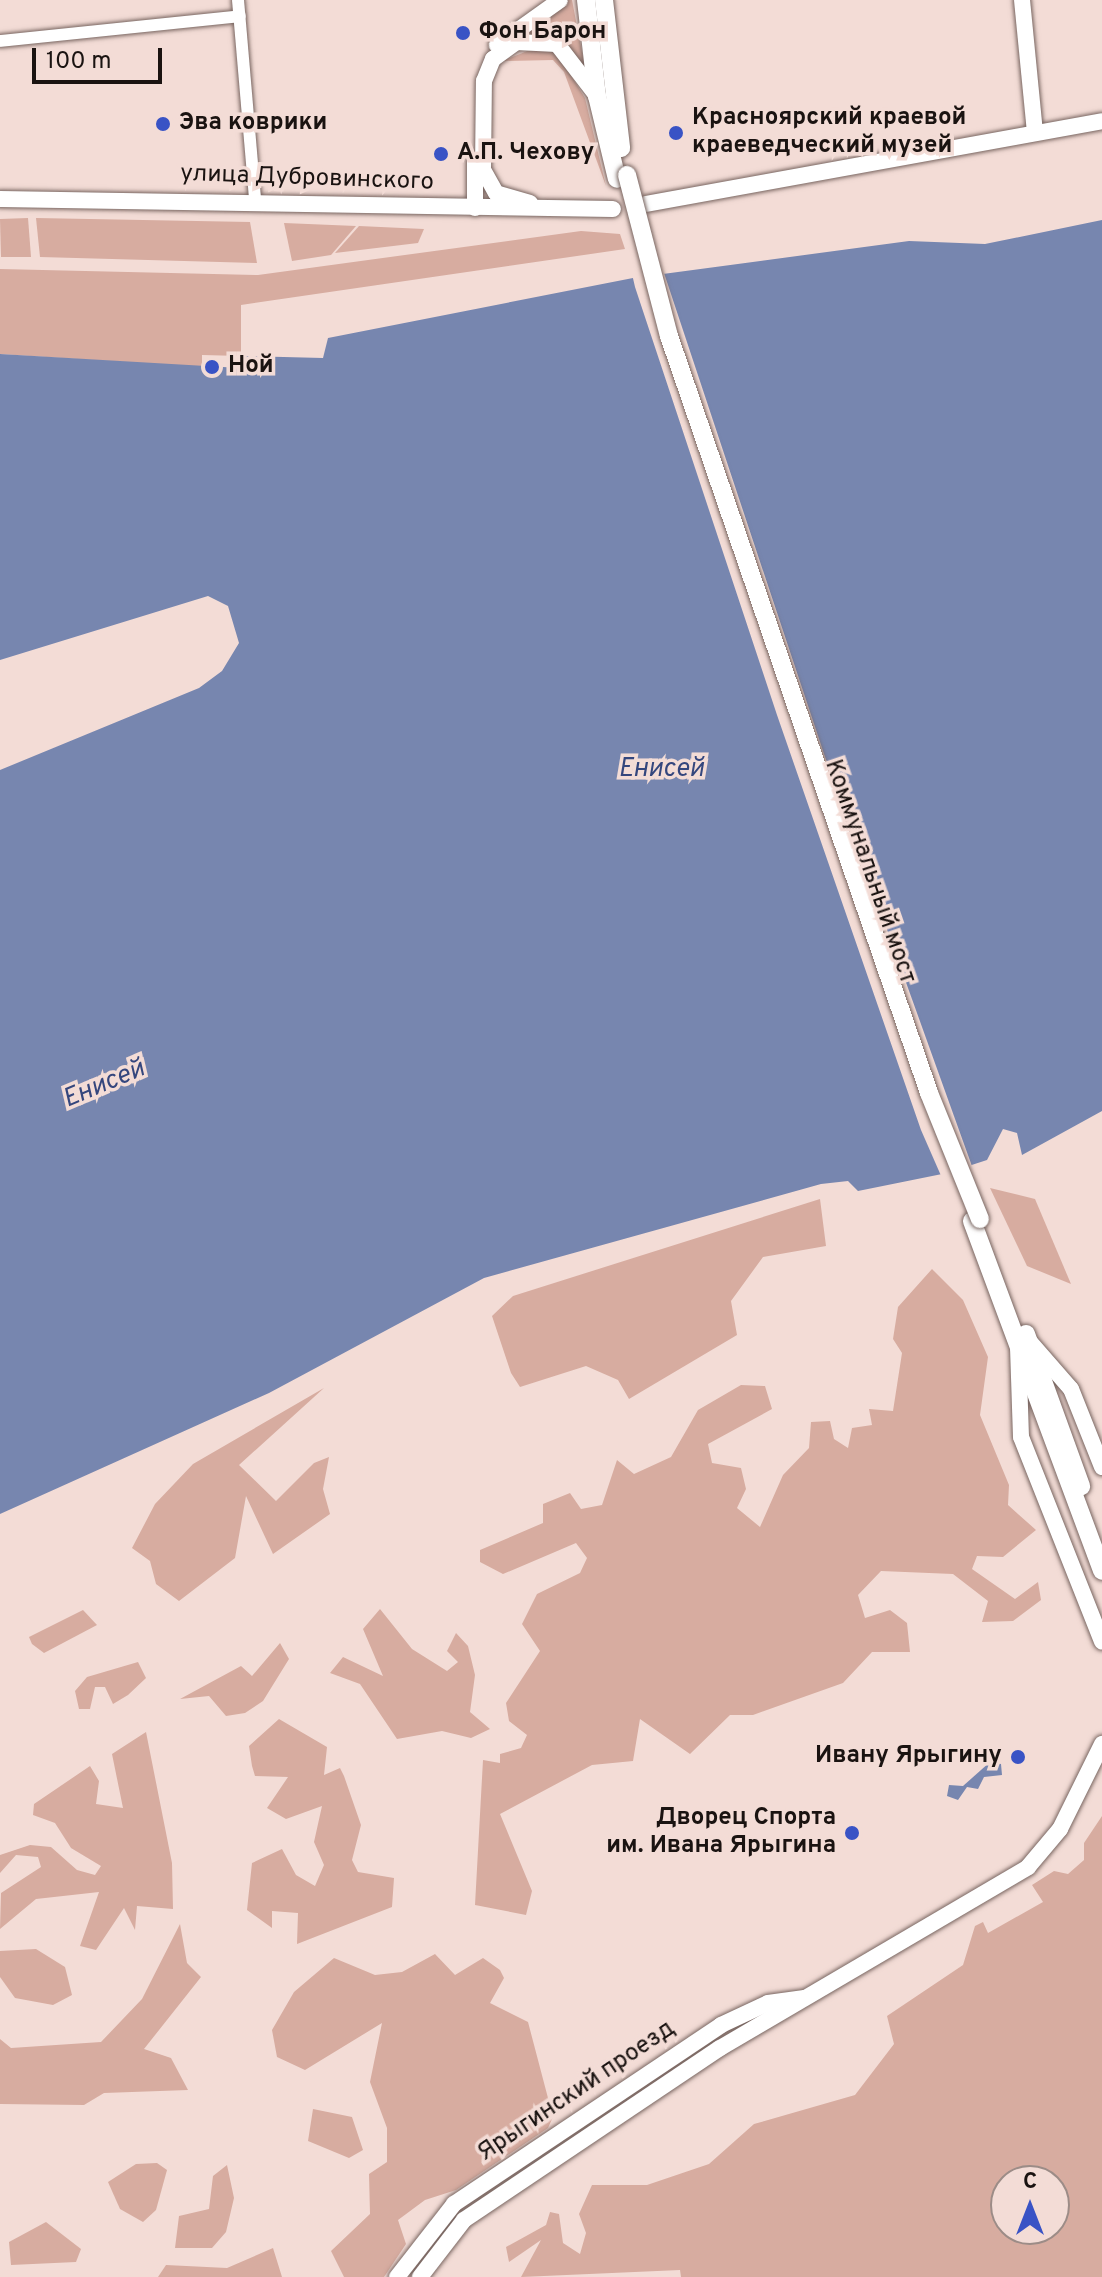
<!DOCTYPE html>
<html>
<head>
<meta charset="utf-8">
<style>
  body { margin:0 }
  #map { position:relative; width:1102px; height:2277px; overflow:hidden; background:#f3dcd6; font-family:Overpass,sans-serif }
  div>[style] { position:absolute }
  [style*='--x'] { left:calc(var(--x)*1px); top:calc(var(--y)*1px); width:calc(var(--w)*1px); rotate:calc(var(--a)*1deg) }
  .green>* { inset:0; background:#d7aca0 }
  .water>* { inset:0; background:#7786af }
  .pier>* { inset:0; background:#f3dcd6 }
  .roads { filter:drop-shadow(0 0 2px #786560) drop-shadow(0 0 2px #786560) }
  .minor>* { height:12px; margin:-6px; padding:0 6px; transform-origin:6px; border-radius:6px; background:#fff }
  .major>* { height:16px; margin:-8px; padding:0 8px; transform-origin:8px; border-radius:8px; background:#fff }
  .highway>* { height:18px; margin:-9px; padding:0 9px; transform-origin:9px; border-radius:9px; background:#fff }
  .bridges { filter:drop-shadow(0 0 2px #786560) drop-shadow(0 0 2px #786560) }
  .highway-bridge>* { height:18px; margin:-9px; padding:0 9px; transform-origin:9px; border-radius:9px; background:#fff }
  .dots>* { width:22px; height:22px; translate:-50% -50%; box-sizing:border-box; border:4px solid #f3dcd6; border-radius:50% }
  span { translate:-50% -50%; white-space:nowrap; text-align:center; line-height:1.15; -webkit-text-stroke:7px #f3dcd6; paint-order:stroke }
  .poi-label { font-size:24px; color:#1a1311; font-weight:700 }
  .left { translate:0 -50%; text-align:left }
  .right { translate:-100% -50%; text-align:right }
  .street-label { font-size:24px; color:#1a1311 }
  .water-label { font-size:26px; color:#34467d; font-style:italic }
  .north { position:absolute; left:990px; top:2165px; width:80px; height:80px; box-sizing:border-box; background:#f3dcd6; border:2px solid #9c8c87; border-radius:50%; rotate:0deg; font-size:22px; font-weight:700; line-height:32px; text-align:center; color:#1a1311 }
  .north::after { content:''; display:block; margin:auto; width:28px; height:36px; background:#3953c5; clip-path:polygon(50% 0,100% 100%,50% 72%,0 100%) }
  .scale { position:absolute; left:32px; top:48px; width:130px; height:36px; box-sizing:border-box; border:4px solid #1a1311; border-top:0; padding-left:10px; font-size:24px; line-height:28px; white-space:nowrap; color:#1a1311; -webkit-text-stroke:6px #f3dcd6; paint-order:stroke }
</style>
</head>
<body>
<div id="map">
  <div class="green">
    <div style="clip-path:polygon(567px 0,572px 0,585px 68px,556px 39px,523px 36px)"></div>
    <div style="clip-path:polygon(535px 48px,557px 53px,585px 98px,606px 186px,564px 72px,553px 60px,502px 61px)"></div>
    <div style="clip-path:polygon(28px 218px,31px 257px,1px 257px,0 219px)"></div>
    <div style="clip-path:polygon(36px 218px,250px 222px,257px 263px,40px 257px)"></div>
    <div style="clip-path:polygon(284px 223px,356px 226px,331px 255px,292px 261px)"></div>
    <div style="clip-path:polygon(359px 226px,424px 229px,418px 243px,335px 253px)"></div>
    <div style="clip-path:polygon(581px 231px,620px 234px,625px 249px,241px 305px,241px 356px,202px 355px,202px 367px,0 354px,0 269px,258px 275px)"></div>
    <div style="clip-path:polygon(990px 1188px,1035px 1199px,1071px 1284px,1027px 1266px)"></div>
    <div style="clip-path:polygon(820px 1199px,826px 1246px,763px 1257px,731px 1301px,737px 1335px,629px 1399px,618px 1380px,586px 1366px,520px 1387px,511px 1373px,492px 1316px,513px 1296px)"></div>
    <div style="clip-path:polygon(932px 1269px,963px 1300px,988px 1357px,980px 1415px,1009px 1485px,1008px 1505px,1036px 1530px,1003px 1557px,977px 1556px,972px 1569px,1015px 1599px,1038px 1582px,1041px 1600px,1013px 1621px,982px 1622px,988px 1601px,953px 1574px,881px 1571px,858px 1595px,865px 1618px,890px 1610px,907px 1623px,910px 1652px,872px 1652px,843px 1683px,753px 1715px,730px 1715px,690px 1754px,640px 1719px,633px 1761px,592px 1765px,500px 1814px,532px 1891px,526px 1915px,475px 1905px,483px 1760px,500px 1763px,500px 1754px,521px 1748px,527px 1735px,509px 1721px,506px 1703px,540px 1651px,522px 1624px,537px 1594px,580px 1573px,587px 1558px,576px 1543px,503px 1574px,480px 1562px,480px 1550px,543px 1523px,543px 1504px,570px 1493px,581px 1509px,602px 1505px,617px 1460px,634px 1474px,671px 1457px,698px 1410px,741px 1385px,765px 1386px,772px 1409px,708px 1444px,712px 1463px,741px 1468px,746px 1489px,737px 1508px,760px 1527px,783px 1475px,809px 1448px,811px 1422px,830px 1421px,834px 1439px,848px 1448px,852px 1428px,872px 1425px,869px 1409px,893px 1411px,902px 1353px,893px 1339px,898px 1307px)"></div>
    <div style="clip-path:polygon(324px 1388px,239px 1465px,276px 1501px,314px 1463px,329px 1457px,323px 1489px,330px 1514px,273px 1554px,246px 1496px,235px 1558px,179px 1601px,156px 1584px,150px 1561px,132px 1548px,155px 1504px,193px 1464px)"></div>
    <div style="clip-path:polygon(380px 1609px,412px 1649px,447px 1671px,458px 1662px,447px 1651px,456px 1633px,468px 1646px,475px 1675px,470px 1712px,490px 1729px,471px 1738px,442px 1731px,397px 1739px,360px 1684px,330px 1673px,343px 1657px,383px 1676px,363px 1629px)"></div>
    <div style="clip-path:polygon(83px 1610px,97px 1625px,44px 1653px,32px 1644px,29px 1637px)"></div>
    <div style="clip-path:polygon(280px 1643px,289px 1659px,263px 1701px,245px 1713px,226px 1716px,209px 1696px,180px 1699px,241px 1666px,252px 1676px)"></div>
    <div style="clip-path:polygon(138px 1662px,146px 1678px,128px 1695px,113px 1704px,105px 1687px,95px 1687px,90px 1709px,79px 1709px,75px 1691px,87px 1677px)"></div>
    <div style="clip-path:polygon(279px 1719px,327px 1747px,324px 1775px,340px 1768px,344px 1776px,361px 1825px,352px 1860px,358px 1872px,394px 1878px,392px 1907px,297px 1944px,298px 1913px,272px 1911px,272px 1928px,247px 1910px,252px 1863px,282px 1849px,296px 1875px,315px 1886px,324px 1865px,314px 1842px,322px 1806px,286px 1819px,267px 1808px,288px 1777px,255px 1776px,252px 1766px,249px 1746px)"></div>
    <div style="clip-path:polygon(146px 1732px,172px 1863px,173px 1909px,137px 1906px,135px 1930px,124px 1908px,96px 1950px,80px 1946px,99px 1892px,36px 1899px,0 1929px,1px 1893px,41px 1867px,38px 1857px,16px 1855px,0 1873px,0 1855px,30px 1845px,51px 1847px,77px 1870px,95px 1875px,101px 1866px,71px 1848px,55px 1823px,33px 1815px,34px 1804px,90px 1766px,99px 1781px,96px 1804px,123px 1808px,112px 1754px)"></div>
    <div style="clip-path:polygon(evenodd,1102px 1816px,1102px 2277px,681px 2277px,680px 2270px,521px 2277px,541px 2240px,509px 2262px,506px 2247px,546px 2225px,550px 2212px,559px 2214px,563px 2243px,580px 2254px,586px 2233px,579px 2214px,592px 2185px,647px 2185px,709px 2164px,754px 2124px,855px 2095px,894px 2044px,887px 2016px,963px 1965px,975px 1926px,983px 1922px,988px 1933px,1043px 1902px,1032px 1885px,1054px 1871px,1068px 1874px,1084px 1860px,1084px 1843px,1102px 1816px,1054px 2181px,1054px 2229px,1006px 2229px,1006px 2181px,1054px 2181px)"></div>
    <div style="clip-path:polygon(180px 1924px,187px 1963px,201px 1977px,144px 2049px,171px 2058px,188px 2090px,104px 2093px,84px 2105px,0 2104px,0 2039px,11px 2048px,101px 2042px,142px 1999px)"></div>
    <div style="clip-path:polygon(36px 1949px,65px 1967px,72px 1995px,53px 2005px,15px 1998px,0 1977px,0 1951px)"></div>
    <div style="clip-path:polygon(435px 1954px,455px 1975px,483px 1958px,500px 1970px,504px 1978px,490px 2003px,528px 2022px,553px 2117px,548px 2128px,456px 2190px,425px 2200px,398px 2220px,406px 2244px,384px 2277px,344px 2277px,331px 2251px,370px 2214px,369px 2174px,387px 2162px,387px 2128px,370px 2082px,382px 2023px,305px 2070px,277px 2057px,272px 2030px,294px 1992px,334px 1958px,375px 1975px,402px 1972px)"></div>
    <div style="clip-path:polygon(313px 2109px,352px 2117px,363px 2150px,349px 2158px,308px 2141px)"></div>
    <div style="clip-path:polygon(157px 2163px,167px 2170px,156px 2210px,143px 2222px,120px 2209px,108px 2182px,136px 2164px)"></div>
    <div style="clip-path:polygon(227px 2165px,234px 2198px,226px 2232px,212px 2248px,175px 2248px,179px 2216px,209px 2209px,213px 2176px)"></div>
    <div style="clip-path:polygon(46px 2222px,81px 2249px,76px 2262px,11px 2265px,9px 2242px)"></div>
    <div style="clip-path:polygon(273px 2248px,282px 2277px,158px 2277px,166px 2265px,227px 2268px)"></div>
  </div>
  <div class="water">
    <div style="clip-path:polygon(1102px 220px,1102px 1111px,1022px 1155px,1017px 1133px,1003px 1129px,987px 1160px,947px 1173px,858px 1191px,848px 1181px,821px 1184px,484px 1278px,269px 1393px,0 1514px,0 770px,199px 688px,222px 671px,239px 643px,228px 606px,208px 596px,0 660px,0 354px,240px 368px,241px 356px,323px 358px,328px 338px,633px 278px,909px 241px,985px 244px)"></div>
    <div style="clip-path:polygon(990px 1762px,1001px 1764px,1002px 1775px,984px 1777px,978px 1789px,967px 1787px,958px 1800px,947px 1796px,949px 1785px,963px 1786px)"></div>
  </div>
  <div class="pier">
    <div style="clip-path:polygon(663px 270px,824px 754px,973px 1169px,942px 1178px,921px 1130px,777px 715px,635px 287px,632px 274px)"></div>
  </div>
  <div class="roads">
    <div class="minor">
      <div style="--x:238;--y:0;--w:200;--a:85.1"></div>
      <div style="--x:0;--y:41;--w:241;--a:-5.9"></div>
    </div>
    <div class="major">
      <div style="--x:1022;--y:0;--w:133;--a:84.4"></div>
      <div style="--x:497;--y:45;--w:77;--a:-35.5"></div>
      <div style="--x:475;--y:161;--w:47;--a:90"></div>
      <div style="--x:0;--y:199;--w:613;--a:0.93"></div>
      <div style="--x:530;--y:203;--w:35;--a:-164"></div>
      <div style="--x:496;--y:193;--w:26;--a:-119"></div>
      <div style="--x:483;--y:170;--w:89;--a:-89.4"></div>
      <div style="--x:484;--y:81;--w:24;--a:-68"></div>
      <div style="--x:493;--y:59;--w:29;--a:-36"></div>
      <div style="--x:516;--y:42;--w:41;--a:2.8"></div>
      <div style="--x:557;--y:44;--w:66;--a:52.4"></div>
      <div style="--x:646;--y:204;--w:463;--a:-10.3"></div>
      <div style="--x:1030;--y:1342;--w:62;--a:48.9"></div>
      <div style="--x:1071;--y:1389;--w:84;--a:68.3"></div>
      <div style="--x:1018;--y:1347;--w:90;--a:88.1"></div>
      <div style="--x:1021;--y:1437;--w:220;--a:68.4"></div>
      <div style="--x:397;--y:2277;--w:93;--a:-52"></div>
      <div style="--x:454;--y:2204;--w:321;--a:-33.8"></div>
      <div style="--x:721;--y:2025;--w:52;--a:-25.1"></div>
      <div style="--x:768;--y:2003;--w:35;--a:-8"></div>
      <div style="--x:420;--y:2277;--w:72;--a:-52.3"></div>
      <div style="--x:464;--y:2220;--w:308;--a:-33.9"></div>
      <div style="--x:720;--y:2048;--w:357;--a:-30.4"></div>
      <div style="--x:1028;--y:1867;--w:50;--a:-49.9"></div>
      <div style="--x:1060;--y:1829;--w:95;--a:-63.7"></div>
    </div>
    <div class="highway">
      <div style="--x:586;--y:0;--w:97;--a:83.5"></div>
      <div style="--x:597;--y:96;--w:85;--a:76.5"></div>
      <div style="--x:604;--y:0;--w:149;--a:83.4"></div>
      <div style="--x:972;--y:1221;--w:373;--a:69.6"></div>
      <div style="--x:1026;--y:1334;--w:162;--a:70.1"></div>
    </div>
  </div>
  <div class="bridges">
    <div class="highway-bridge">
      <div style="--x:627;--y:175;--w:166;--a:75.4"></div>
      <div style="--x:669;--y:336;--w:800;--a:71.04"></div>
      <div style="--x:929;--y:1093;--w:136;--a:68"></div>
    </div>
  </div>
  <div class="dots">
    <div style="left:463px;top:33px;background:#3953c5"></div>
    <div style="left:163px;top:124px;background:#3953c5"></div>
    <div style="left:676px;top:133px;background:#3953c5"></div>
    <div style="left:441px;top:154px;background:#3953c5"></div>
    <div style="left:212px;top:367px;background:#3953c5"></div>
    <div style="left:1018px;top:1757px;background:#3953c5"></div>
    <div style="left:852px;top:1833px;background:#3953c5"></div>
  </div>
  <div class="poi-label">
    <span class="left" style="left:479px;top:33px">Фон Барон</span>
    <span class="left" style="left:692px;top:133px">Красноярский краевой<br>краеведческий музей</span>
    <span class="left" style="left:179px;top:124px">Эва коврики</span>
    <span class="left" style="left:457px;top:154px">А.П. Чехову</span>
    <span class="left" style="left:228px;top:367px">Ной</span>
    <span class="right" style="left:1002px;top:1757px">Ивану Ярыгину</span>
    <span class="right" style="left:836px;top:1833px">Дворец Спорта<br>им. Ивана Ярыгина</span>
  </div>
  <div class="street-label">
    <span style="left:307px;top:179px;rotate:2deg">улица Дубровинского</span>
    <span style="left:869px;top:872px;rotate:71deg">Коммунальный мост</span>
    <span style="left:577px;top:2092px;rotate:-34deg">Ярыгинский проезд</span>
  </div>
  <div class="water-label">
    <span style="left:661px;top:770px">Енисей</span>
    <span style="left:104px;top:1085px;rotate:-23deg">Енисей</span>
  </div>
  <div class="north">С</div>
  <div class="scale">100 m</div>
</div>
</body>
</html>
